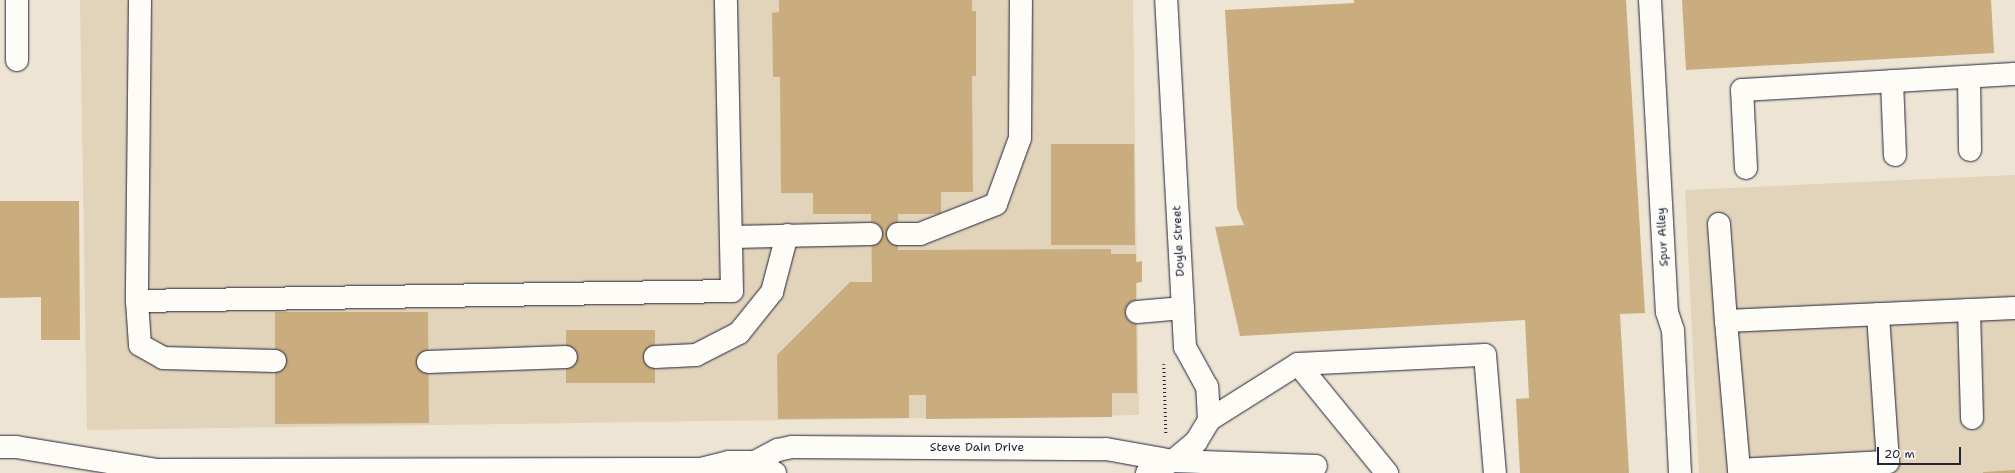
<!DOCTYPE html>
<html>
<head>
<meta charset="utf-8">
<style>
  body { margin:0 }
  #map { position:relative; width:2015px; height:473px; overflow:hidden; background:#ede4d3; font-family:"Shantell Sans",sans-serif }
  div>[style] { position:absolute }
  [style*='--x'] { left:calc(var(--x)*1px); top:calc(var(--y)*1px); width:calc(var(--w)*1px); rotate:calc(var(--a)*1deg) }
  .built>* { inset:0; background:#e2d4ba }
  .building>* { inset:0; background:#c9ad7e }
  .path>* { height:2.5px; margin-top:-1.25px; transform-origin:0; background:repeating-linear-gradient(90deg,#22223b 0 1px,transparent 0 4px) }
  .roads { filter:drop-shadow(0 0 1px #22223b) drop-shadow(0 0 1px #22223b) }
  .minor>* { height:22px; margin:-11px; padding:0 11px; transform-origin:11px; border-radius:11px; background:#fdfcf7 }
  span { translate:-50% -50%; white-space:nowrap; text-align:center; line-height:1.15; -webkit-text-stroke:3.5px #fdfcf7; paint-order:stroke }
  .street-label { font-size:12px; color:#22223b }
  .scale { position:absolute; left:1877px; top:447px; width:84px; height:18px; box-sizing:border-box; border:2px solid #22223b; border-top:0; padding-left:5px; font-size:12px; line-height:14px; white-space:nowrap; color:#22223b; -webkit-text-stroke:3px #fdfcf7; paint-order:stroke }
</style>
</head>
<body>
<div id="map">
  <div class="built">
    <div style="clip-path:polygon(80px 0,1133px 0,1139px 415px,87px 430px)"></div>
    <div style="clip-path:polygon(2015px 175px,2015px 473px,1699px 473px,1685px 190px)"></div>
  </div>
  <div class="building">
    <div style="clip-path:polygon(779px 0,972px 0,972px 11px,976px 11px,976px 76px,972px 76px,973px 192px,941px 192px,941px 214px,898px 214px,898px 250px,1111px 249px,1111px 254px,1136px 254px,1136px 262px,1142px 261px,1142px 282px,1136px 283px,1137px 393px,1112px 393px,1112px 417px,926px 419px,926px 395px,909px 395px,909px 418px,778px 419px,777px 355px,850px 282px,872px 282px,871px 214px,813px 214px,813px 193px,781px 193px,780px 77px,773px 77px,772px 13px,779px 12px)"></div>
    <div style="clip-path:polygon(1354px 0,1626px 0,1645px 313px,1620px 314px,1629px 473px,1520px 473px,1516px 399px,1529px 398px,1525px 320px,1240px 336px,1215px 227px,1244px 225px,1237px 208px,1225px 10px,1354px 3px)"></div>
    <div style="clip-path:polygon(1682px 0,1991px 0,1994px 53px,1686px 70px)"></div>
    <div style="clip-path:polygon(1051px 144px,1134px 144px,1135px 245px,1051px 245px)"></div>
    <div style="clip-path:polygon(0 201px,79px 201px,80px 340px,41px 340px,41px 297px,0 298px)"></div>
    <div style="clip-path:polygon(275px 312px,428px 312px,429px 423px,275px 424px)"></div>
    <div style="clip-path:polygon(566px 330px,655px 330px,655px 383px,566px 383px)"></div>
    <div style="clip-path:polygon(2015px 470px,2015px 473px,1983px 473px,1983px 472px)"></div>
  </div>
  <div class="path">
    <div style="--x:1164;--y:364;--w:69;--a:88.3"></div>
  </div>
  <div class="roads">
    <div class="minor">
      <div style="--x:140;--y:0;--w:301;--a:90.6"></div>
      <div style="--x:137;--y:301;--w:44;--a:86.1"></div>
      <div style="--x:140;--y:345;--w:26;--a:29"></div>
      <div style="--x:163;--y:358;--w:112;--a:1.5"></div>
      <div style="--x:1650;--y:0;--w:312;--a:86.9"></div>
      <div style="--x:1667;--y:312;--w:19;--a:72"></div>
      <div style="--x:1673;--y:330;--w:143;--a:87.2"></div>
      <div style="--x:17;--y:60;--w:60;--a:-90"></div>
      <div style="--x:1969;--y:77;--w:73;--a:89.2"></div>
      <div style="--x:1892;--y:81;--w:74;--a:87.7"></div>
      <div style="--x:1746;--y:168;--w:78;--a:-92.9"></div>
      <div style="--x:1742;--y:90;--w:273;--a:-3.4"></div>
      <div style="--x:1719;--y:224;--w:97;--a:85.9"></div>
      <div style="--x:1726;--y:321;--w:289;--a:-2.6"></div>
      <div style="--x:898;--y:234;--w:22;--a:0"></div>
      <div style="--x:920;--y:234;--w:82;--a:-21.5"></div>
      <div style="--x:996;--y:204;--w:70;--a:-70"></div>
      <div style="--x:1020;--y:138;--w:138;--a:-89.6"></div>
      <div style="--x:732;--y:237;--w:139;--a:-1.2"></div>
      <div style="--x:137;--y:301;--w:595;--a:-0.96"></div>
      <div style="--x:732;--y:291;--w:291;--a:-91.2"></div>
      <div style="--x:1969;--y:310;--w:108;--a:88.4"></div>
      <div style="--x:1137;--y:312;--w:46;--a:-5"></div>
      <div style="--x:1726;--y:321;--w:150;--a:85"></div>
      <div style="--x:1739;--y:470;--w:149;--a:-3.1"></div>
      <div style="--x:1888;--y:462;--w:148;--a:-93.9"></div>
      <div style="--x:655;--y:357;--w:41;--a:-2.8"></div>
      <div style="--x:696;--y:355;--w:48;--a:-27.1"></div>
      <div style="--x:739;--y:333;--w:53;--a:-51.2"></div>
      <div style="--x:772;--y:292;--w:59;--a:-75.3"></div>
      <div style="--x:428;--y:362;--w:138;--a:-2.1"></div>
      <div style="--x:1298;--y:364;--w:141;--a:50.8"></div>
      <div style="--x:1209;--y:420;--w:105;--a:-32.2"></div>
      <div style="--x:1298;--y:364;--w:187;--a:-2.8"></div>
      <div style="--x:1485;--y:355;--w:118;--a:85.2"></div>
      <div style="--x:0;--y:447;--w:16;--a:0"></div>
      <div style="--x:16;--y:447;--w:142;--a:9.3"></div>
      <div style="--x:156;--y:470;--w:545;--a:-0.11"></div>
      <div style="--x:701;--y:469;--w:29;--a:-14"></div>
      <div style="--x:729;--y:462;--w:26;--a:0"></div>
      <div style="--x:755;--y:462;--w:26;--a:-28"></div>
      <div style="--x:778;--y:450;--w:14;--a:-12"></div>
      <div style="--x:792;--y:447;--w:314;--a:0.4"></div>
      <div style="--x:1106;--y:449;--w:68;--a:10.2"></div>
      <div style="--x:1173;--y:461;--w:143;--a:2"></div>
      <div style="--x:755;--y:462;--w:23;--a:29"></div>
      <div style="--x:1147;--y:473;--w:29;--a:-25"></div>
      <div style="--x:1173;--y:461;--w:30;--a:-40"></div>
      <div style="--x:1196;--y:442;--w:26;--a:-59"></div>
      <div style="--x:1209;--y:420;--w:33;--a:-93"></div>
      <div style="--x:1207;--y:387;--w:46;--a:-118.8"></div>
      <div style="--x:1185;--y:347;--w:348;--a:-93.1"></div>
    </div>
  </div>
  <div class="street-label">
    <span style="left:1663px;top:237px;rotate:-93deg">Spur Alley</span>
    <span style="left:1179px;top:241px;rotate:-93deg">Doyle Street</span>
    <span style="left:977px;top:448px">Steve Dain Drive</span>
  </div>
  <div class="scale">20 m</div>
</div>
</body>
</html>
